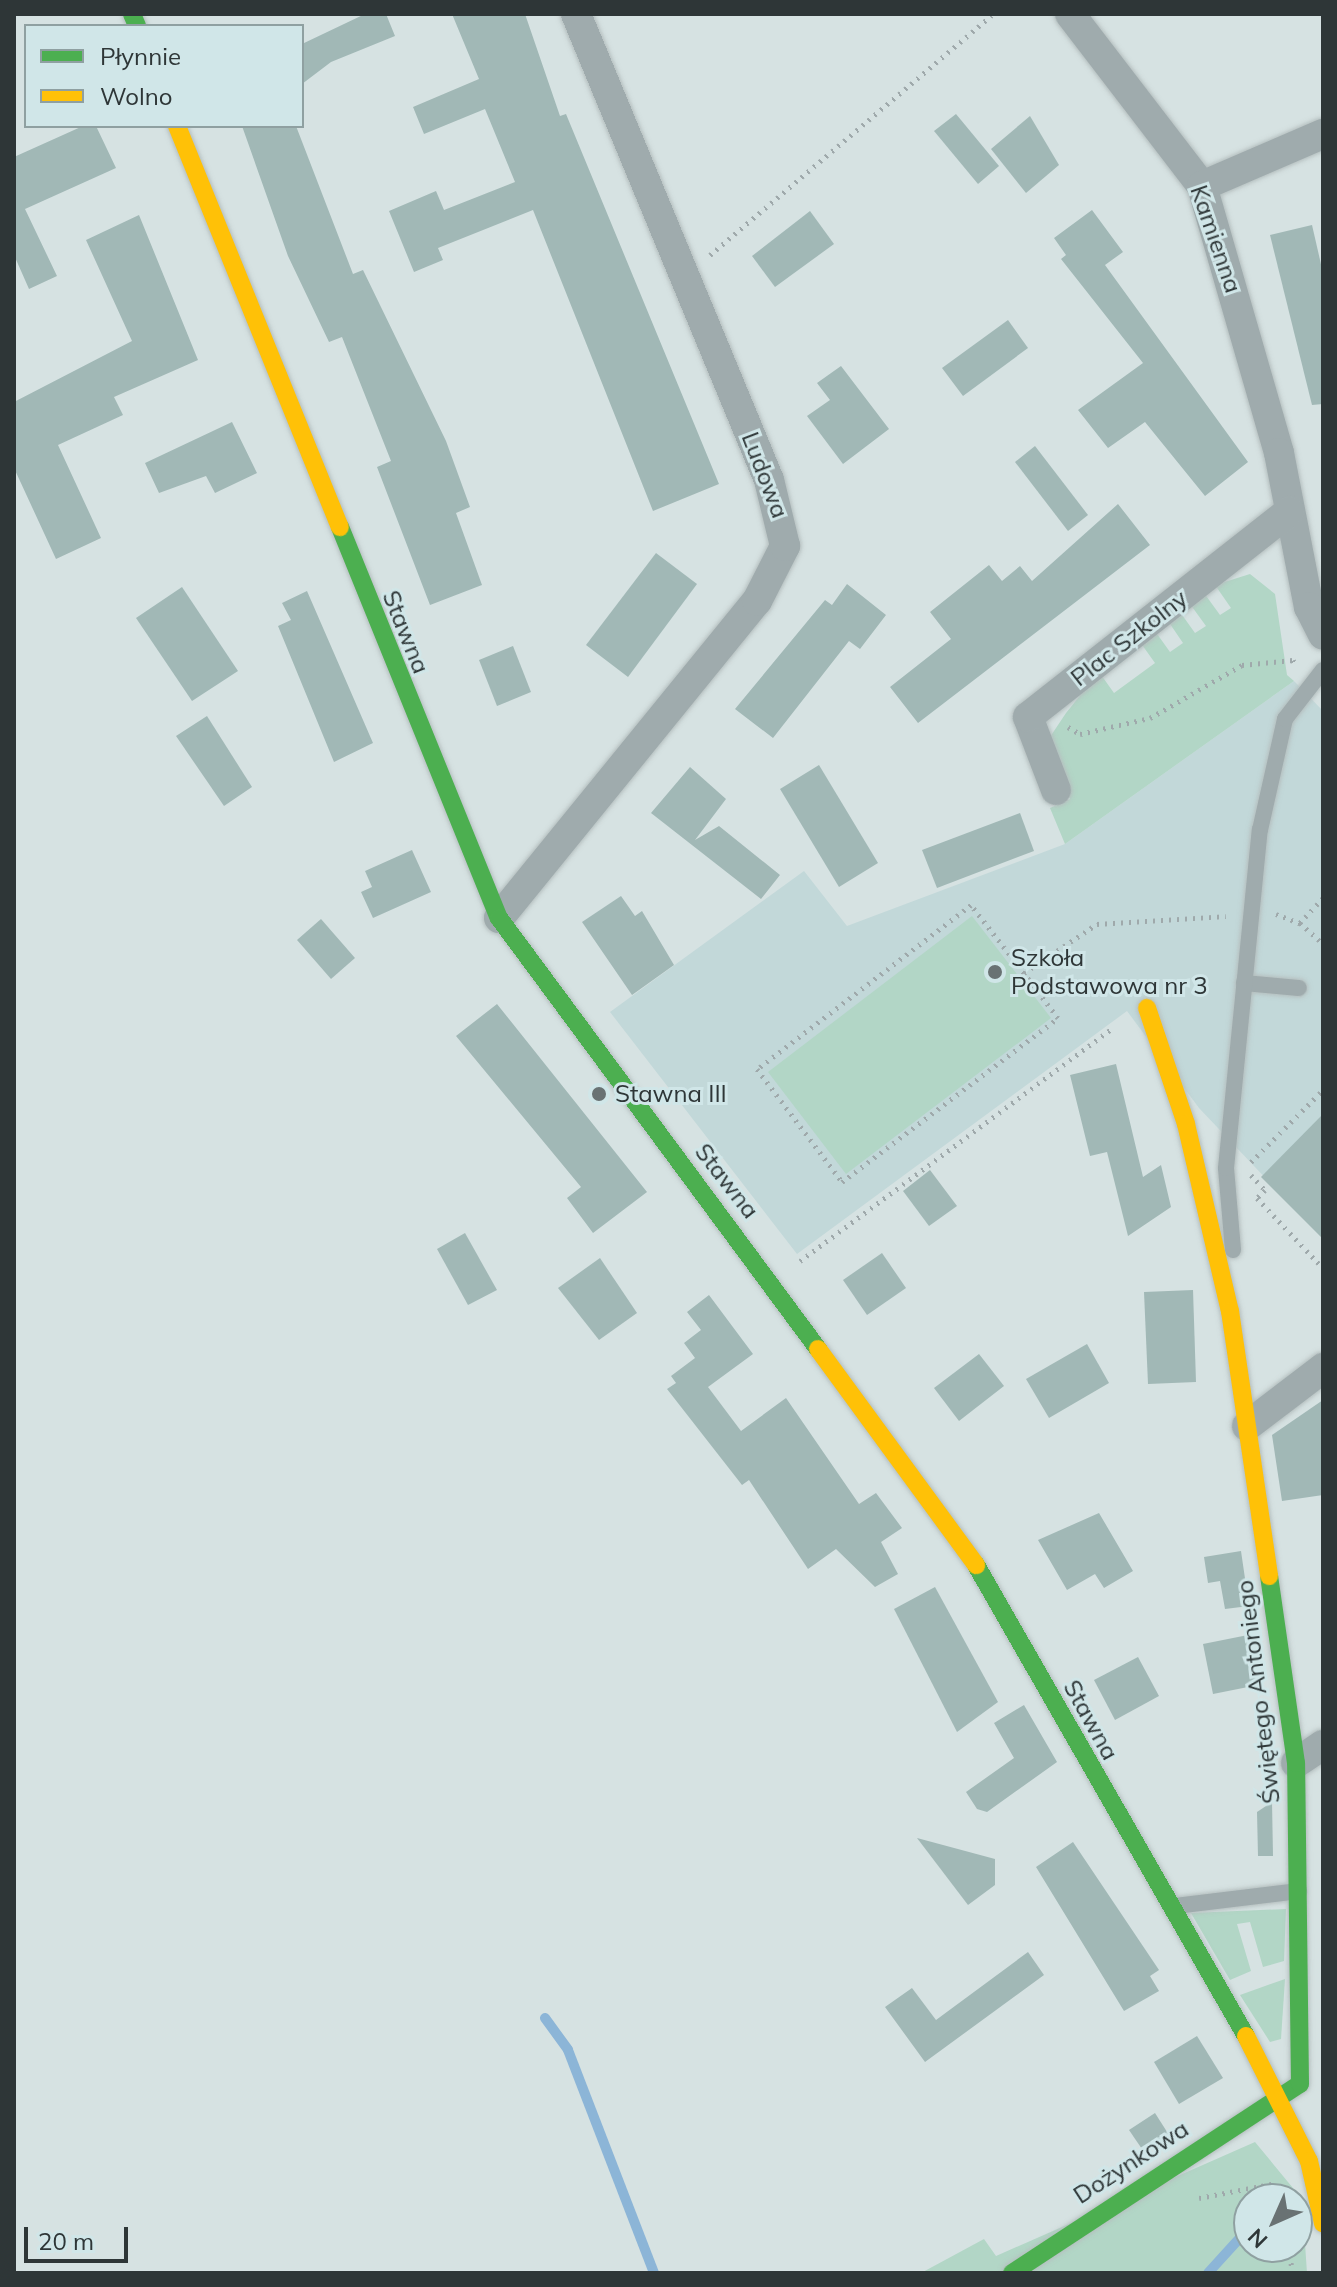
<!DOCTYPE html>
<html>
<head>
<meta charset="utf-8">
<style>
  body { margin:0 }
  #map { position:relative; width:1337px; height:2287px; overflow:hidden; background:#d6e2e2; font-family:Mulish,sans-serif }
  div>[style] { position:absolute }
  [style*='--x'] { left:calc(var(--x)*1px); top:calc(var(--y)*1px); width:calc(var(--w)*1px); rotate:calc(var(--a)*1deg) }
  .built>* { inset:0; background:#c2d8d9 }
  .green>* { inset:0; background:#b2d6c6 }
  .stream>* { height:10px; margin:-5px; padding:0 5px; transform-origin:5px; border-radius:5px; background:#8cb5d7 }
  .building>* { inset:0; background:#a1b8b6 }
  .path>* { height:5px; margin-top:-2.5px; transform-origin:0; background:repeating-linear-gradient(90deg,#9fa9ab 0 2px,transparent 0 8px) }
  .roads { filter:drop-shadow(0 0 2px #b5bfbf) drop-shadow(0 0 2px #b5bfbf) }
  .lane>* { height:16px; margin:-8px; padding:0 8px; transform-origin:8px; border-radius:8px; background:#9fabad }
  .street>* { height:30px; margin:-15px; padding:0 15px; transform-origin:15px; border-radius:15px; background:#9fabad }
  .fast>* { height:18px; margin:-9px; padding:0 9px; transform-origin:9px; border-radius:9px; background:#4caf50 }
  .slow>* { height:18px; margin:-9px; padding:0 9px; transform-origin:9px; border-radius:9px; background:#ffc107 }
  .dots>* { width:22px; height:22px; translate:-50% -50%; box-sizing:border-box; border:4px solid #d0e6e8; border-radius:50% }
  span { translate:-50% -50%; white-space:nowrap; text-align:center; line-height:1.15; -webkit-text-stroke:6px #d0e6e8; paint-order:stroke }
  .street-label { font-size:24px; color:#2e3637 }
  .poi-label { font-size:24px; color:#2e3637 }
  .left { translate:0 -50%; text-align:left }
  .frame { position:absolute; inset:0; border:16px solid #2e3637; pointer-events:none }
  .legend { position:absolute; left:24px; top:24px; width:280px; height:104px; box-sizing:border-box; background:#d0e6e8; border:2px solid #8fa0a1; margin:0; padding:10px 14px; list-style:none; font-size:24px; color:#2e3637 }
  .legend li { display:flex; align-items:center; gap:16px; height:40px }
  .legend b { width:40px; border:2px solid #8fa0a1 }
  .north { position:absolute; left:1233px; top:2183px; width:80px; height:80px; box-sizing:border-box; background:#d0e6e8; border:2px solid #8fa0a1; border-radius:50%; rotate:225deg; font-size:22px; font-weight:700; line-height:32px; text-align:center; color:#2e3637 }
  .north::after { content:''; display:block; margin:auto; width:28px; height:36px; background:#697273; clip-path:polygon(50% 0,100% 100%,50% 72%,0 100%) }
  .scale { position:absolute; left:24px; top:2227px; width:104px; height:36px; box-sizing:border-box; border:4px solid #2e3637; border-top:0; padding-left:10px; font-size:24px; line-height:28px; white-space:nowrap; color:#2e3637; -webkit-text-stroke:6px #d0e6e8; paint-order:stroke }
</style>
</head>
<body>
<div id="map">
  <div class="built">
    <div style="clip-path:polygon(1294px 681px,1323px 711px,1323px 1239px,1199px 1108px,1127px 1011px,797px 1254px,610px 1012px,804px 871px,847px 926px,1065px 844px)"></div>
  </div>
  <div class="green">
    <div style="clip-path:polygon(1250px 574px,1275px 594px,1287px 675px,1294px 681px,1065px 844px,1050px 808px,1070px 799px,1048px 740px,1066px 713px,1099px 672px,1114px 693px,1155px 663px,1140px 642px,1155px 631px,1170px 652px,1183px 643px,1168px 621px,1180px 612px,1195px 633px,1206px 626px,1190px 604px,1204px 593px,1220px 615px,1231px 608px,1215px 585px)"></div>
    <div style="clip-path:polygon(972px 916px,1051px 1018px,846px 1174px,768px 1072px)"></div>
    <div style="clip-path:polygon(1286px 1909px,1284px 1961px,1263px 1967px,1250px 1922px,1237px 1924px,1251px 1971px,1230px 1980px,1191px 1913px)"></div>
    <div style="clip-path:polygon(1285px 1979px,1281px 2039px,1270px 2042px,1240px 1995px)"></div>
    <div style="clip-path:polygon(evenodd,1255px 2142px,1302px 2199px,1307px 2273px,921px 2273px,984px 2239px,996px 2256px,1255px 2142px,1249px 2199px,1297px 2199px,1297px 2247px,1249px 2247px,1249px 2199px)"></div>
  </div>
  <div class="stream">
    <div style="--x:545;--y:2018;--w:39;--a:54"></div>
    <div style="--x:568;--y:2050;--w:239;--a:68.9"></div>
    <div style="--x:1208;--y:2273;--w:61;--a:-47.7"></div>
  </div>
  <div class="building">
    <div style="clip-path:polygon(365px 14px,386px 14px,395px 36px,331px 62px,302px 84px,302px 44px)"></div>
    <div style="clip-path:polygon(452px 14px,525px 14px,560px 116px,566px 114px,719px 484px,653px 511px,533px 210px,438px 248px,443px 260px,414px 272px,389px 211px,436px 191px,444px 210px,515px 182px,485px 109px,424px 134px,413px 107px,479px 79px)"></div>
    <div style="clip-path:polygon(956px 114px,999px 166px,978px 184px,934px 131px)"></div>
    <div style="clip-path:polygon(1030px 116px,1059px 165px,1026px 193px,991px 149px)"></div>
    <div style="clip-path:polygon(83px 126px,96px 126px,116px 168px,25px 209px,57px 276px,29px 289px,14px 255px,14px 157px)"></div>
    <div style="clip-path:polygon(242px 126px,296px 126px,353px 274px,363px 270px,446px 441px,470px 507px,456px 513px,482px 585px,430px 605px,377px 467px,391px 461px,342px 337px,329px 342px,288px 256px)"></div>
    <div style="clip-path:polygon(1092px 210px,1123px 252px,1105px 265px,1248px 462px,1205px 496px,1145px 422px,1108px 448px,1078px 410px,1143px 363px,1061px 259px,1066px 255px,1054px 238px)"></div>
    <div style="clip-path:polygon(810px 211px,834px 244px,775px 287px,752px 256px)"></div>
    <div style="clip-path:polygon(139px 215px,198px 360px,114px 397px,123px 415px,58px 445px,101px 538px,56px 559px,14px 468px,14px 402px,132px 341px,86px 240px)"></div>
    <div style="clip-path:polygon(1312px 225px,1323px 273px,1323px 404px,1312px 405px,1270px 235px)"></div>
    <div style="clip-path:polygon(1008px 320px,1028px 348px,963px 396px,942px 368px)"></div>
    <div style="clip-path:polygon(841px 366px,889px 429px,843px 464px,807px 416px,830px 400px,817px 383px)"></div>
    <div style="clip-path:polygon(232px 422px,257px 473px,215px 493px,206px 476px,159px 493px,145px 463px)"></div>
    <div style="clip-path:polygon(1035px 446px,1088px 515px,1068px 531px,1015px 462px)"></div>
    <div style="clip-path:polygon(1118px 504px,1150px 545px,918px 723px,890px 687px,951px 639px,930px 612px,989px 565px,1002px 581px,1020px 566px,1032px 581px)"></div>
    <div style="clip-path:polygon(656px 553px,697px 584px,628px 677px,586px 645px)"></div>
    <div style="clip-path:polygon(847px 584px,886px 615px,860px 649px,849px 641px,773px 738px,735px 709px,825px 600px,832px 605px)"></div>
    <div style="clip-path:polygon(182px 587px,238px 671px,192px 701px,136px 618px)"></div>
    <div style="clip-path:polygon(307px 591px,373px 743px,334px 762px,278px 626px,291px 620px,282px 603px)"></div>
    <div style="clip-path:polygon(513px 646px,531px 692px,497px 706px,479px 660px)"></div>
    <div style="clip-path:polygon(207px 716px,252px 787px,224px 806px,176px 736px)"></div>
    <div style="clip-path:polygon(819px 765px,878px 863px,839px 887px,780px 789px)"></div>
    <div style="clip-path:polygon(690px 767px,726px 799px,695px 840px,719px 826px,780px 875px,761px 899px,651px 813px)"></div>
    <div style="clip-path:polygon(1020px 813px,1034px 851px,937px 888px,922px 850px)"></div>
    <div style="clip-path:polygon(412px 850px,431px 892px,373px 918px,361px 892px,372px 887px,365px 871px)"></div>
    <div style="clip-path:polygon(621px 896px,635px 916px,642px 911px,674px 965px,632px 995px,582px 922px)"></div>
    <div style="clip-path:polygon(321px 919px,355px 958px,331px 979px,297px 940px)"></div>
    <div style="clip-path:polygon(497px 1004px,647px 1192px,593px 1233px,567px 1198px,581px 1187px,456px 1036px)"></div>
    <div style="clip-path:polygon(1116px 1064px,1143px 1177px,1161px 1165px,1171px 1207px,1128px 1236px,1107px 1152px,1090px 1156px,1070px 1075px)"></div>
    <div style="clip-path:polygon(1323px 1114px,1323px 1239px,1261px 1177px)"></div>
    <div style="clip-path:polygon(930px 1170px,957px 1206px,929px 1226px,903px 1191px)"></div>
    <div style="clip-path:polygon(465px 1233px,497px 1290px,468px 1305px,437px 1249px)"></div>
    <div style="clip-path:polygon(882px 1253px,906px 1288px,867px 1315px,843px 1280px)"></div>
    <div style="clip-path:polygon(600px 1258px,637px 1313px,599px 1340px,558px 1288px)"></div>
    <div style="clip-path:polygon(1193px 1290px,1196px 1382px,1148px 1384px,1144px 1292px)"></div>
    <div style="clip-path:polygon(709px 1295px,753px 1354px,708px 1387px,741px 1431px,786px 1398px,859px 1504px,876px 1493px,902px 1528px,881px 1542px,898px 1574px,875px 1587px,836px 1549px,808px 1569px,749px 1480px,742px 1485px,667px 1389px,676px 1383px,671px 1376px,695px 1358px,684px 1343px,701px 1330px,687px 1312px)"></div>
    <div style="clip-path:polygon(1087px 1344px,1109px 1383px,1049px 1418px,1026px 1379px)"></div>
    <div style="clip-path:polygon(979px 1354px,1004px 1386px,959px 1421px,934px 1388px)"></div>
    <div style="clip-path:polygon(1323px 1400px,1323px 1495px,1282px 1501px,1272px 1435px)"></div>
    <div style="clip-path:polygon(1099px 1513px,1133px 1571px,1104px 1588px,1095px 1574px,1067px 1590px,1038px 1540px)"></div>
    <div style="clip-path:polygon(1241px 1551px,1249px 1606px,1225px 1609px,1220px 1581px,1208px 1583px,1204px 1557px)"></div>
    <div style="clip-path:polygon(935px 1587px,998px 1702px,957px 1732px,894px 1609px)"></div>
    <div style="clip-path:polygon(1248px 1635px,1258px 1685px,1213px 1694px,1203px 1644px)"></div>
    <div style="clip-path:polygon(1138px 1657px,1159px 1696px,1115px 1720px,1094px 1680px)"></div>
    <div style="clip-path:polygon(1024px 1705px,1057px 1762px,987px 1812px,977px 1809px,966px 1792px,1014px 1758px,994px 1723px)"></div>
    <div style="clip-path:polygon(1272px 1802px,1273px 1856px,1258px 1856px,1257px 1812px)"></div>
    <div style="clip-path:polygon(917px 1838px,995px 1859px,995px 1885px,968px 1905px)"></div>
    <div style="clip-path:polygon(1073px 1842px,1159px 1970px,1150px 1976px,1159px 1991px,1124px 2011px,1036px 1867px)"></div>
    <div style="clip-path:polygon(1028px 1952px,1044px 1975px,925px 2062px,885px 2007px,912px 1988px,936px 2020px)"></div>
    <div style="clip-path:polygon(1197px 2036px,1223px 2078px,1179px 2104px,1154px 2062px)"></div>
    <div style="clip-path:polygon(1155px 2113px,1169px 2135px,1144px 2152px,1129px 2130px)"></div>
  </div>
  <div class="path">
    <div style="--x:710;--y:255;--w:372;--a:-40.4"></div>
    <div style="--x:1068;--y:727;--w:14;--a:30"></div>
    <div style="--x:1080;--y:734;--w:72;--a:-12.9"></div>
    <div style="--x:1150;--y:718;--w:106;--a:-29.9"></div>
    <div style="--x:1242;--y:665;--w:51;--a:-5.6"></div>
    <div style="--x:1293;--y:660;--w:7;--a:63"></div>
    <div style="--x:1323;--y:898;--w:34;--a:133"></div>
    <div style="--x:1300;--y:923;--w:31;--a:42"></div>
    <div style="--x:1276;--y:914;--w:26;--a:21"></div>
    <div style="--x:1024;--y:973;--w:86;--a:-127.9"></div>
    <div style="--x:971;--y:905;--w:270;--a:142.5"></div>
    <div style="--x:757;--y:1069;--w:141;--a:53"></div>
    <div style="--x:842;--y:1182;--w:271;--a:-37.2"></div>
    <div style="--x:1058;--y:1018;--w:56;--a:-127.1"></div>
    <div style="--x:1024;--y:973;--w:88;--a:-33.9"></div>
    <div style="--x:1097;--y:924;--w:129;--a:-3.5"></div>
    <div style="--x:1251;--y:1162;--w:102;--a:-45"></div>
    <div style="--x:1251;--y:1175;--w:21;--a:47"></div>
    <div style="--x:1265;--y:1190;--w:11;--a:135"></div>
    <div style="--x:1257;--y:1198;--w:96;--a:46.7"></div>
    <div style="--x:800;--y:1261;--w:390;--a:-36.7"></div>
    <div style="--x:1199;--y:2198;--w:78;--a:-11"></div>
    <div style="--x:1290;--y:2247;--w:26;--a:86"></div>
  </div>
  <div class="roads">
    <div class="lane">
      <div style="--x:1244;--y:983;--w:55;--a:5.2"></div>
      <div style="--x:1233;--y:1250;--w:82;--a:-94.9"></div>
      <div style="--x:1226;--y:1168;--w:340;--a:-84.3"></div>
      <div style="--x:1260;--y:830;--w:114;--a:-77.3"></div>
      <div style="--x:1285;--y:719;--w:62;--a:-52.2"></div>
      <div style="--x:1175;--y:1906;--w:125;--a:-6.9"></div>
    </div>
    <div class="street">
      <div style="--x:1070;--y:14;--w:217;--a:52.5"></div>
      <div style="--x:1202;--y:186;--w:278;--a:73.9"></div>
      <div style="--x:1279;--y:453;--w:157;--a:79"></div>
      <div style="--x:1309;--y:607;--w:31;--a:63"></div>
      <div style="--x:1202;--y:186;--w:132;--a:-23.3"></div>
      <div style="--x:1056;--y:790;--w:78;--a:-111"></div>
      <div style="--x:1028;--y:717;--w:333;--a:-38.2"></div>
      <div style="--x:499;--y:918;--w:409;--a:-50.9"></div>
      <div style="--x:757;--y:601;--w:62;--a:-63"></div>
      <div style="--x:785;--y:546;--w:68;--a:-103.6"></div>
      <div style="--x:769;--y:480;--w:504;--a:-112.5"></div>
      <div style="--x:1247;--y:1426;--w:96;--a:-37.3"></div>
      <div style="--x:1296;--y:1763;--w:32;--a:-34"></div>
    </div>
    <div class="fast">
      <div style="--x:132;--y:14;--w:13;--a:67"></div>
      <div style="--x:340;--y:527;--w:422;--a:67.9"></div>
      <div style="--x:499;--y:918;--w:536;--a:53.49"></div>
      <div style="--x:976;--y:1565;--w:543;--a:60.18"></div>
      <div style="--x:1012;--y:2273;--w:344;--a:-33.3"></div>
      <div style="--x:1300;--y:2084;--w:321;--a:-90.7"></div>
      <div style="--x:1296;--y:1763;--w:189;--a:-98.2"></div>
    </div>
    <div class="slow">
      <div style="--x:177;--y:126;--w:433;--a:67.9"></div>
      <div style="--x:1147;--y:1008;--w:122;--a:71.4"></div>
      <div style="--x:1186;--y:1124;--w:192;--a:76.8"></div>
      <div style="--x:1230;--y:1311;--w:268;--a:81.6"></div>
      <div style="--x:818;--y:1349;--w:268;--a:53.8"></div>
      <div style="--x:1246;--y:2036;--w:140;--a:63.3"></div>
      <div style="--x:1309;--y:2161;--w:64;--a:77.3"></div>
    </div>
  </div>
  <div class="dots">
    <div style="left:995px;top:972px;background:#697273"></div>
    <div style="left:599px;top:1094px;background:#697273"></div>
  </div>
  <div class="street-label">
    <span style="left:1216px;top:239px;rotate:71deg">Kamienna</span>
    <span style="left:765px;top:475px;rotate:69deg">Ludowa</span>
    <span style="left:406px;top:632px;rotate:68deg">Stawna</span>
    <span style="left:1129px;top:638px;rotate:-38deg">Plac Szkolny</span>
    <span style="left:727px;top:1181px;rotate:52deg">Stawna</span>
    <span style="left:1258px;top:1692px;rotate:-97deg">Świętego Antoniego</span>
    <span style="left:1091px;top:1720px;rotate:61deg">Stawna</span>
    <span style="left:1131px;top:2162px;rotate:-33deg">Dożynkowa</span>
  </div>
  <div class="poi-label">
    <span class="left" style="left:1011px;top:972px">Szkoła<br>Podstawowa nr 3</span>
    <span class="left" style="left:615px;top:1094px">Stawna III</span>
  </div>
  <div class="frame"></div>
  <ul class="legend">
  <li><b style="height:10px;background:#4caf50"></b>Płynnie</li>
  <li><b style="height:10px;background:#ffc107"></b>Wolno</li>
  </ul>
  <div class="north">N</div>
  <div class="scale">20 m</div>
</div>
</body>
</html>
